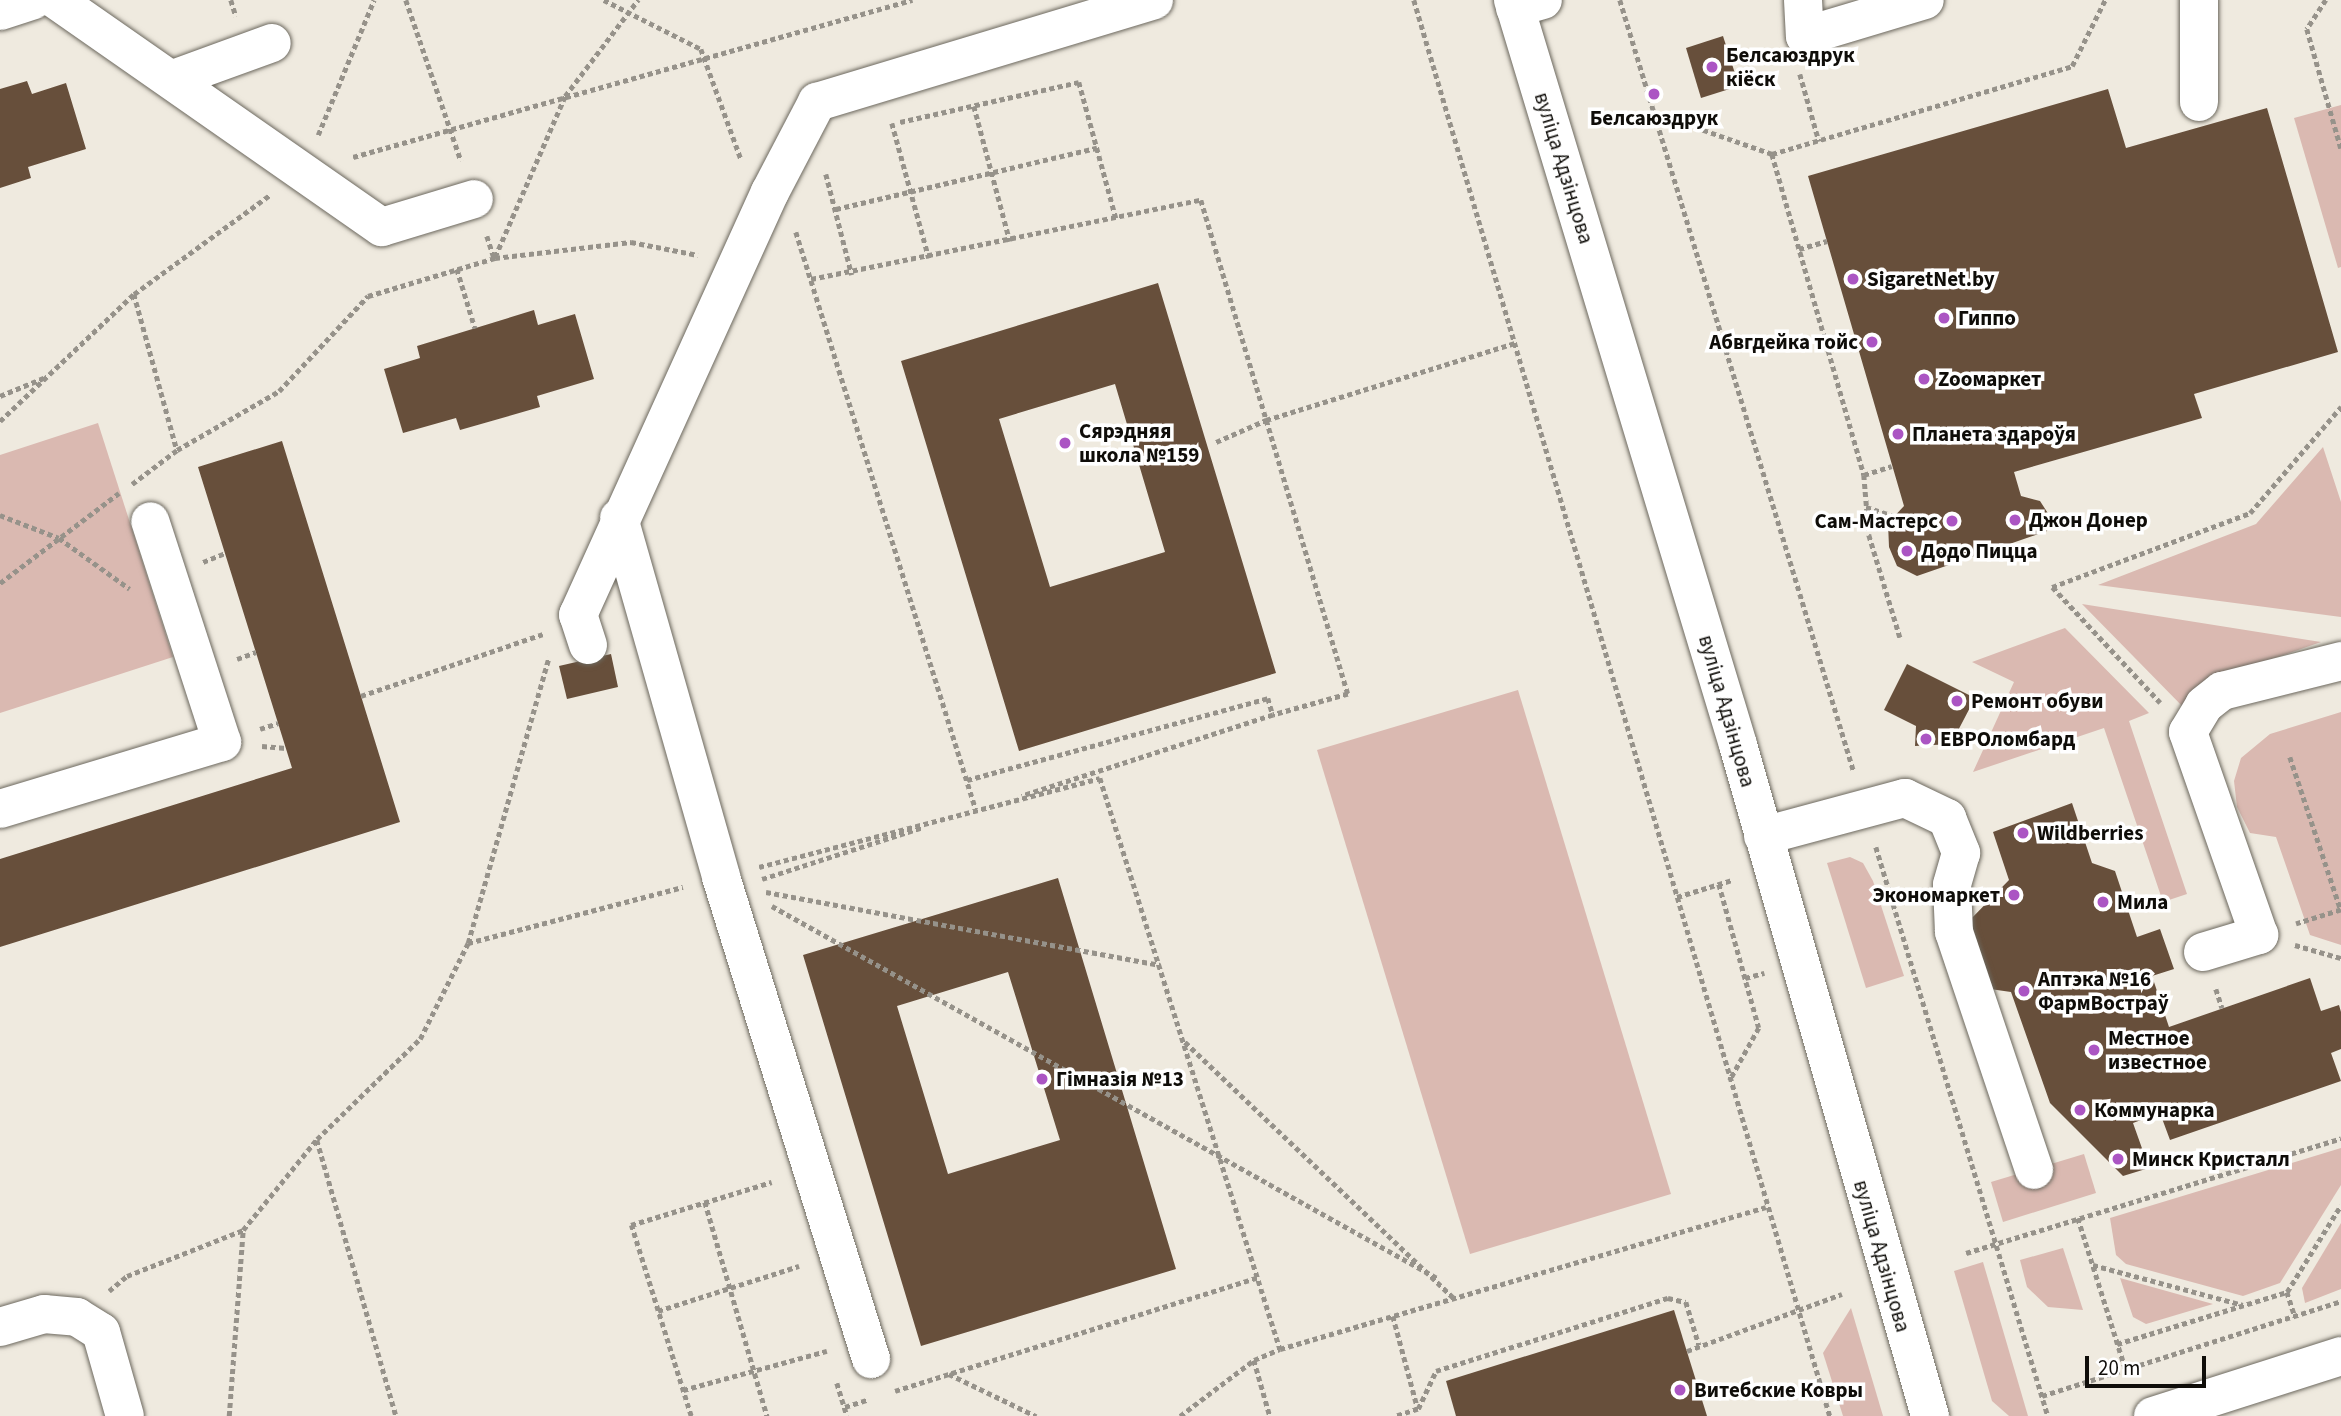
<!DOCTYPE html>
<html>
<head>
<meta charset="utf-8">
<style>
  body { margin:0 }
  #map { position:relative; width:2341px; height:1416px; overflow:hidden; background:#efeadf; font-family:"Source Sans 3",sans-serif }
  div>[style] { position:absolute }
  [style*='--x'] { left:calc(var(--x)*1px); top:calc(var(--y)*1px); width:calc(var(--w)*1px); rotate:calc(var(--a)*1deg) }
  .green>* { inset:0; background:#dab9b1 }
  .building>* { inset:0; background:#674f3b }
  .path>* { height:4.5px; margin-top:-2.25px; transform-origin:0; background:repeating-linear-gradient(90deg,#96928a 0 5px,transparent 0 8.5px) }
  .roads { filter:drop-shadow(0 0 2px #6c685e) drop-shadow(0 0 2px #6c685e) }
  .minor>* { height:38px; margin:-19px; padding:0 19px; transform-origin:19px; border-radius:19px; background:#fff }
  .major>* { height:38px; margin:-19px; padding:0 19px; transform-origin:19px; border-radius:19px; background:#fff }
  .dots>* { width:19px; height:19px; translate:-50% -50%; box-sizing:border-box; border:4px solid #fff; border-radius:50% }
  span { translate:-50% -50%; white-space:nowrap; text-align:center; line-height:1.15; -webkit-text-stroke:7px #fff; paint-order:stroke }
  .poi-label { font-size:21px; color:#0f0d09; font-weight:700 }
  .left { translate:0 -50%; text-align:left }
  .right { translate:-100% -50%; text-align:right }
  .street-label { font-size:21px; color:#0f0d09 }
  .scale { position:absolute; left:2085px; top:1356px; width:121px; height:32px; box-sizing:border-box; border:4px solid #0f0d09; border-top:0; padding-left:9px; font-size:21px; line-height:24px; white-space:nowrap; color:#0f0d09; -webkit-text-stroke:5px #fff; paint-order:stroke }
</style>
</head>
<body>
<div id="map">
  <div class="green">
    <div style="clip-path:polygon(2341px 105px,2341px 267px,2338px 268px,2294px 118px)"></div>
    <div style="clip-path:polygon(98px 423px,173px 657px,0 713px,0 455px)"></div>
    <div style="clip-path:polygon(2323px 447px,2341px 502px,2341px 617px,2098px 585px,2256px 524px)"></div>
    <div style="clip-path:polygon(2082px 604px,2321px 642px,2203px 683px,2186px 710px)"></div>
    <div style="clip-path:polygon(2065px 628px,2149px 713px,2129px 721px,2187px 894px,2163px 902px,2104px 728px,1973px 772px,2014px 682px,1972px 662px)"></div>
    <div style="clip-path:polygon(1518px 690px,1671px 1194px,1470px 1254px,1317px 750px)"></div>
    <div style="clip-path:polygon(2341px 712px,2341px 945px,2310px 935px,2276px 837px,2250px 833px,2237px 807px,2234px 781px,2241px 758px,2270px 734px)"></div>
    <div style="clip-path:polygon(1850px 857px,1863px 863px,1873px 881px,1904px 976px,1866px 988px,1827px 863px)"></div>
    <div style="clip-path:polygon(2341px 1148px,2341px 1185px,2280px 1283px,2243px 1296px,2126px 1264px,2116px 1255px,2110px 1218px)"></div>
    <div style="clip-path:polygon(2084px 1154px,2096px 1193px,2003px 1222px,1991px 1182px)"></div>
    <div style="clip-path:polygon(2341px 1223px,2341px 1289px,2305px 1303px,2302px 1288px)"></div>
    <div style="clip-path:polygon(2063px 1248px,2083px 1310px,2048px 1307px,2027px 1287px,2020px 1260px)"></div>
    <div style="clip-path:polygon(1983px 1262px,2028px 1416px,2009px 1416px,1992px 1401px,1954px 1271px)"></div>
    <div style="clip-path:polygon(2120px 1278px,2213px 1304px,2146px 1324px,2133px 1317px)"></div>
    <div style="clip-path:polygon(1851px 1308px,1883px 1416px,1843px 1416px,1823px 1353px)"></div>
  </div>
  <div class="building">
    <div style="clip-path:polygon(1723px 36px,1739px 86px,1701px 98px,1686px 48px)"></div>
    <div style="clip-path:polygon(27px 81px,32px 94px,66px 83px,86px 149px,28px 167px,31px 178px,0 188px,0 89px)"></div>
    <div style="clip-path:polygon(2108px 89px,2126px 148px,2267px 108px,2338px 352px,2194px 394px,2202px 418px,2014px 472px,2021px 496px,2040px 501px,2051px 518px,2047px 531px,1917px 576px,1897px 566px,1889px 547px,1888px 523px,1904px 506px,1808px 176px)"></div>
    <div style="clip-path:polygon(evenodd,1158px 283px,1276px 673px,1019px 751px,901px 361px,1158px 283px,1115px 384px,1165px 552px,1050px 587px,999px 419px,1115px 384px)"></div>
    <div style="clip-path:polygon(534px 310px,538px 325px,575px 314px,594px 379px,537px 396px,540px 407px,460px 430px,456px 418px,403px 433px,384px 369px,420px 358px,417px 346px)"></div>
    <div style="clip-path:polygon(282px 441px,400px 822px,0 947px,0 859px,292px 768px,198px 467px)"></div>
    <div style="clip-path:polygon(611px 654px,618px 687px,567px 699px,559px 666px)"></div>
    <div style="clip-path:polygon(1907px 664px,1975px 698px,1951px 744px,1915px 746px,1916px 726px,1884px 710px)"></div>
    <div style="clip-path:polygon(2072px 803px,2092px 863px,2115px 871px,2137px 937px,2160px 929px,2174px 969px,2152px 976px,2169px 1027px,2310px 978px,2321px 1011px,2339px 1005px,2341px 1012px,2341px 1049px,2331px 1053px,2341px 1081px,2170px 1140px,2160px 1113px,2133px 1123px,2149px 1168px,2123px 1176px,2050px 1103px,2011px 992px,1990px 989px,1968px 922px,2009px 880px,1993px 832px)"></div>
    <div style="clip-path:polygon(evenodd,1058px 878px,1176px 1269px,921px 1346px,803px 955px,1058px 878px,1008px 972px,1060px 1140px,948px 1174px,897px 1006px,1008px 972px)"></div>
    <div style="clip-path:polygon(1674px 1310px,1707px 1416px,1456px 1416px,1446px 1381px)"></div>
  </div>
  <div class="path">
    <div style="--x:231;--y:0;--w:17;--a:73"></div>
    <div style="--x:406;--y:0;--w:170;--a:71.1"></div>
    <div style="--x:604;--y:0;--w:109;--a:26.8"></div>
    <div style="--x:701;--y:49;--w:117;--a:70"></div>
    <div style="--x:1414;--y:0;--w:1476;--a:73.63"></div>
    <div style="--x:1620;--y:0;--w:807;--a:73.14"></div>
    <div style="--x:2326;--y:0;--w:35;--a:123"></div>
    <div style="--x:2307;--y:29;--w:124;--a:74.1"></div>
    <div style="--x:1800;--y:74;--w:70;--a:74.2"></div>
    <div style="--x:974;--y:106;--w:140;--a:75.1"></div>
    <div style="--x:1655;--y:113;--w:124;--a:19.3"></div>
    <div style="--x:1772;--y:154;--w:313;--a:-16.3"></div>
    <div style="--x:2072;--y:66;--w:74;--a:-63.4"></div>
    <div style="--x:900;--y:122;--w:183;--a:-12.6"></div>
    <div style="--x:1079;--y:82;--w:141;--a:74.8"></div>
    <div style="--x:892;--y:123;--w:140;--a:74.7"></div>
    <div style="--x:318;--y:135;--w:146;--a:-67.5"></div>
    <div style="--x:1772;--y:154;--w:334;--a:74"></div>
    <div style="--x:1864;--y:475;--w:60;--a:85.2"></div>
    <div style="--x:1869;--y:535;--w:107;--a:73.1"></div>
    <div style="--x:353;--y:157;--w:581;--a:-15.69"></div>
    <div style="--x:826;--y:174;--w:104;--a:75.6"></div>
    <div style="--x:836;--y:209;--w:268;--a:-13.2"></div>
    <div style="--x:796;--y:232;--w:605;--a:72.7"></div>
    <div style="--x:487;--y:236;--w:22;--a:72"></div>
    <div style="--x:1799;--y:249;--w:29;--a:-16"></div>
    <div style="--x:495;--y:257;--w:176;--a:-66.5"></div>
    <div style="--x:565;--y:96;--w:121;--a:-52.8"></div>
    <div style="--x:457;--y:269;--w:62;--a:73"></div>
    <div style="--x:811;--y:279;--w:398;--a:-11.5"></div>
    <div style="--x:1201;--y:200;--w:515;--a:73.43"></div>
    <div style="--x:1348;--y:694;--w:78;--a:164.4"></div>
    <div style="--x:134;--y:294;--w:162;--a:74.6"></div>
    <div style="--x:0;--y:396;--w:50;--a:-22.4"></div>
    <div style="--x:0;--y:421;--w:185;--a:-43.5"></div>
    <div style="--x:134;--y:294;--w:168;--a:-36.1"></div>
    <div style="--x:1216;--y:442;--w:55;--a:-23.7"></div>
    <div style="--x:1266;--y:420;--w:261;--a:-17.2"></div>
    <div style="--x:1864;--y:475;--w:29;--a:-18"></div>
    <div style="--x:132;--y:484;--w:56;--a:-37.1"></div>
    <div style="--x:177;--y:450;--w:118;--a:-30"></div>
    <div style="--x:279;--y:391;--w:130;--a:-46.9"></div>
    <div style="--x:368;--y:296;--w:133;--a:-16.7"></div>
    <div style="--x:495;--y:258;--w:137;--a:-6.7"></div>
    <div style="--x:631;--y:242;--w:68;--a:11"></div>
    <div style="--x:1866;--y:507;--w:29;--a:18"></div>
    <div style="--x:0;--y:515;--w:63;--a:21.3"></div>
    <div style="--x:59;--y:538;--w:87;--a:35.7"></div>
    <div style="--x:203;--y:562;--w:24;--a:-22"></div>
    <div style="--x:0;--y:583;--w:149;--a:-37.1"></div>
    <div style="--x:237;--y:659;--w:20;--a:-20"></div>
    <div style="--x:361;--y:696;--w:192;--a:-18.8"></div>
    <div style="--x:2160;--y:703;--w:158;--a:-133"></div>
    <div style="--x:2052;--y:587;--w:211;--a:-20.5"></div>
    <div style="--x:2250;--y:513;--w:140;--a:-49.4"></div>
    <div style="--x:260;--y:729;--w:19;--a:-18"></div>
    <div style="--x:262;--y:746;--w:24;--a:5"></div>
    <div style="--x:2290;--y:757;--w:161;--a:71.6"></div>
    <div style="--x:2341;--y:910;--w:47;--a:162.7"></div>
    <div style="--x:967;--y:780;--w:312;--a:-15.2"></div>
    <div style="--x:1268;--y:698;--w:18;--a:74"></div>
    <div style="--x:1273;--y:715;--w:264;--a:162.1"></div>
    <div style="--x:1876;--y:847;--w:594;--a:73.18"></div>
    <div style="--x:759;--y:867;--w:352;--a:-14.6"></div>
    <div style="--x:1100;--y:778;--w:599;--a:72.5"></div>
    <div style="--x:762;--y:879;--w:169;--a:-17.9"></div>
    <div style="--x:1719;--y:884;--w:149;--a:74.5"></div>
    <div style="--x:1759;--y:1028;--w:60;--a:119.1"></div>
    <div style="--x:766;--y:892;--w:401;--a:10.5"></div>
    <div style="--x:1677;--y:897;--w:58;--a:-17.2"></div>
    <div style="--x:772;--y:906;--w:762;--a:29.22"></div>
    <div style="--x:468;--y:943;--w:222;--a:-14.6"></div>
    <div style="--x:2295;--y:945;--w:48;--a:15.8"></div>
    <div style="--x:1745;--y:978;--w:20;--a:-15"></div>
    <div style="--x:2216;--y:989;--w:20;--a:72"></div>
    <div style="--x:1185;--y:1042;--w:370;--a:43.6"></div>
    <div style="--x:317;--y:1140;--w:287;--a:74"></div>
    <div style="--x:705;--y:1202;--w:223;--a:73.8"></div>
    <div style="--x:2078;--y:1218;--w:159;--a:72.5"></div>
    <div style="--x:1966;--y:1253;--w:392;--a:-17"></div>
    <div style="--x:2093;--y:1265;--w:155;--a:14.9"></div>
    <div style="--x:109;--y:1291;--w:23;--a:-40"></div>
    <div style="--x:127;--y:1276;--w:125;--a:-21.6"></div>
    <div style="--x:243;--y:1230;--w:117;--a:-50.9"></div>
    <div style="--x:317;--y:1139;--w:144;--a:-44.2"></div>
    <div style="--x:420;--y:1039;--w:107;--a:-63.4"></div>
    <div style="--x:468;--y:943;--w:297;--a:-74.2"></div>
    <div style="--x:2287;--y:1292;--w:102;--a:-58.2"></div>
    <div style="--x:658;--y:1311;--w:148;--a:-17.7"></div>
    <div style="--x:1393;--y:1316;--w:96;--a:75"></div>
    <div style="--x:1418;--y:1409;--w:22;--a:162"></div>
    <div style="--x:2117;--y:1344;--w:178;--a:-17"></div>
    <div style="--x:2287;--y:1292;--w:26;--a:72"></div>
    <div style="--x:1687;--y:1351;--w:165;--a:-20.2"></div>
    <div style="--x:1254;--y:1360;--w:58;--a:74.1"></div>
    <div style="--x:949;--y:1374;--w:97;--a:25.8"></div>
    <div style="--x:837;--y:1383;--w:34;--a:73"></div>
    <div style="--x:683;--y:1390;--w:149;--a:-15.2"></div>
    <div style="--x:895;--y:1391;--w:381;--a:-17.4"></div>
    <div style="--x:2042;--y:1396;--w:314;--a:-17.6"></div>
    <div style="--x:845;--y:1407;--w:23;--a:-18"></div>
    <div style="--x:1418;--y:1409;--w:42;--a:-64.7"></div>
    <div style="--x:1436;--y:1371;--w:243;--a:-17.5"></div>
    <div style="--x:1668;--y:1298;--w:18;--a:13"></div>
    <div style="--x:1686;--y:1302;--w:45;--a:73.2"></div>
    <div style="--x:229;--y:1416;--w:187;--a:-85.7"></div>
    <div style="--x:691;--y:1416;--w:200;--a:-107.4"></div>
    <div style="--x:631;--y:1225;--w:147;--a:-17"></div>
    <div style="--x:1180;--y:1416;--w:93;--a:-37.1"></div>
    <div style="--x:1254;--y:1360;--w:28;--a:-23"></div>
    <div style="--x:1280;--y:1349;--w:506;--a:-16.29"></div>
  </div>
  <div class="roads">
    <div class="minor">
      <div style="--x:56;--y:0;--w:397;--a:34.9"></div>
      <div style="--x:382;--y:227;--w:96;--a:-16.9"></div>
      <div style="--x:1803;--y:0;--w:36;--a:87"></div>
      <div style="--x:1805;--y:36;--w:125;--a:-16.7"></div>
      <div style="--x:1515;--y:8;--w:29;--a:-16"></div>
      <div style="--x:0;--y:11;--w:35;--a:-18"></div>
      <div style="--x:173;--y:79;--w:105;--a:-20"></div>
      <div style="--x:2199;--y:102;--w:102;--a:-90"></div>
      <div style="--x:619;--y:518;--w:373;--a:74.1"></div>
      <div style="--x:721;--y:877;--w:505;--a:72.71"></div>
      <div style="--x:588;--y:645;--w:32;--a:-108"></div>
      <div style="--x:578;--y:615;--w:465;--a:-65.6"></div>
      <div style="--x:770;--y:192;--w:102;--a:-62.4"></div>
      <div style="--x:817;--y:102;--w:352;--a:-16.8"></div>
      <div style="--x:0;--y:809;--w:232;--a:-16.8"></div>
      <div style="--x:222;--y:742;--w:232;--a:-108"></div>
      <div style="--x:1763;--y:836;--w:147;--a:-15"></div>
      <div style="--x:1905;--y:798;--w:47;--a:25.5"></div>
      <div style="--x:1947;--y:818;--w:38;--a:68"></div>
      <div style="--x:1961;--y:853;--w:33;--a:106"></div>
      <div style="--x:1952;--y:885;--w:47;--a:87.6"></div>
      <div style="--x:1954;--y:932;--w:251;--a:71.4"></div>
      <div style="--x:2203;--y:952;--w:59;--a:-16.9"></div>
      <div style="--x:2259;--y:935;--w:215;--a:-109.3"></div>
      <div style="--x:2188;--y:732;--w:31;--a:-59"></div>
      <div style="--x:2204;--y:705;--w:23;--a:-38"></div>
      <div style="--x:2222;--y:691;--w:123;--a:-14.1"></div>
      <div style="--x:0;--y:1327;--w:46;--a:-16.5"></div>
      <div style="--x:44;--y:1314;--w:33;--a:5"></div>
      <div style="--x:77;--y:1317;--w:28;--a:32"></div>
      <div style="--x:101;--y:1332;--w:87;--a:74.1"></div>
      <div style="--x:2153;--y:1416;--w:197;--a:-17.7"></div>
    </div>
    <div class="major">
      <div style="--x:1513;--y:0;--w:778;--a:73.19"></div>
      <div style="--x:1738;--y:745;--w:698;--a:74.03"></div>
    </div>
  </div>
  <div class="dots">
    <div style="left:1712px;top:67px;background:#ab55c3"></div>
    <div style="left:1654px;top:94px;background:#ab55c3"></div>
    <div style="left:1853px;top:279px;background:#ab55c3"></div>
    <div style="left:1944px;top:318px;background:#ab55c3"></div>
    <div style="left:1872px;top:342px;background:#ab55c3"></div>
    <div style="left:1924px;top:379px;background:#ab55c3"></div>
    <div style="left:1898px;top:434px;background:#ab55c3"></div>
    <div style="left:1065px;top:443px;background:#ab55c3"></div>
    <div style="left:2015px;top:520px;background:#ab55c3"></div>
    <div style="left:1952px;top:521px;background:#ab55c3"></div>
    <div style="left:1907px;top:551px;background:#ab55c3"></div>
    <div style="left:1957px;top:701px;background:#ab55c3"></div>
    <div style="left:1926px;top:739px;background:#ab55c3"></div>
    <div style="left:2023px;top:833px;background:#ab55c3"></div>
    <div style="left:2014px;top:895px;background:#ab55c3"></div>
    <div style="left:2103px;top:902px;background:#ab55c3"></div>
    <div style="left:2024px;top:991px;background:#ab55c3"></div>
    <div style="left:2094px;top:1050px;background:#ab55c3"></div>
    <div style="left:1042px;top:1079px;background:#ab55c3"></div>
    <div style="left:2080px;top:1110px;background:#ab55c3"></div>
    <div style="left:2118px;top:1159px;background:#ab55c3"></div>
    <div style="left:1680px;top:1390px;background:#ab55c3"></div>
  </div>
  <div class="poi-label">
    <span class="left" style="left:1726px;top:67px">Белсаюздрук<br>кіёск</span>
    <span style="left:1654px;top:118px">Белсаюздрук</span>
    <span class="left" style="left:1867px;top:279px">SigaretNet.by</span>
    <span class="left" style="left:1958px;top:318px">Гиппо</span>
    <span class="right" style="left:1858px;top:342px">Абвгдейка тойс</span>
    <span class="left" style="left:1938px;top:379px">Zooмаркет</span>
    <span class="left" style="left:1079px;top:443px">Сярэдняя<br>школа №159</span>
    <span class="left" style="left:1912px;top:434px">Планета здароўя</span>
    <span class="left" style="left:2029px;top:520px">Джон Донер</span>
    <span class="right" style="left:1938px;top:521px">Сам-Мастерс</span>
    <span class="left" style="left:1921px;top:551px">Додо Пицца</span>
    <span class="left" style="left:1971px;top:701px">Ремонт обуви</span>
    <span class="left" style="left:1940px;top:739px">ЕВРОломбард</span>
    <span class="left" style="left:2037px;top:833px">Wildberries</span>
    <span class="right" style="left:2000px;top:895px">Экономаркет</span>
    <span class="left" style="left:2117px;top:902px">Мила</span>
    <span class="left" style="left:2038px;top:991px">Аптэка №16<br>ФармВостраў</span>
    <span class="left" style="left:2108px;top:1050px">Местное<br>известное</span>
    <span class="left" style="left:1056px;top:1079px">Гімназія №13</span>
    <span class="left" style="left:2094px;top:1110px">Коммунарка</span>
    <span class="left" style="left:2132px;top:1159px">Минск Кристалл</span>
    <span class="left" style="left:1694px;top:1390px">Витебские Ковры</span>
  </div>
  <div class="street-label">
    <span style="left:1564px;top:168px;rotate:73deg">вуліца Адзінцова</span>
    <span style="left:1727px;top:711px;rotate:74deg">вуліца Адзінцова</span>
    <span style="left:1882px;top:1256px;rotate:74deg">вуліца Адзінцова</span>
  </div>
  <div class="scale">20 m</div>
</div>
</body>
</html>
